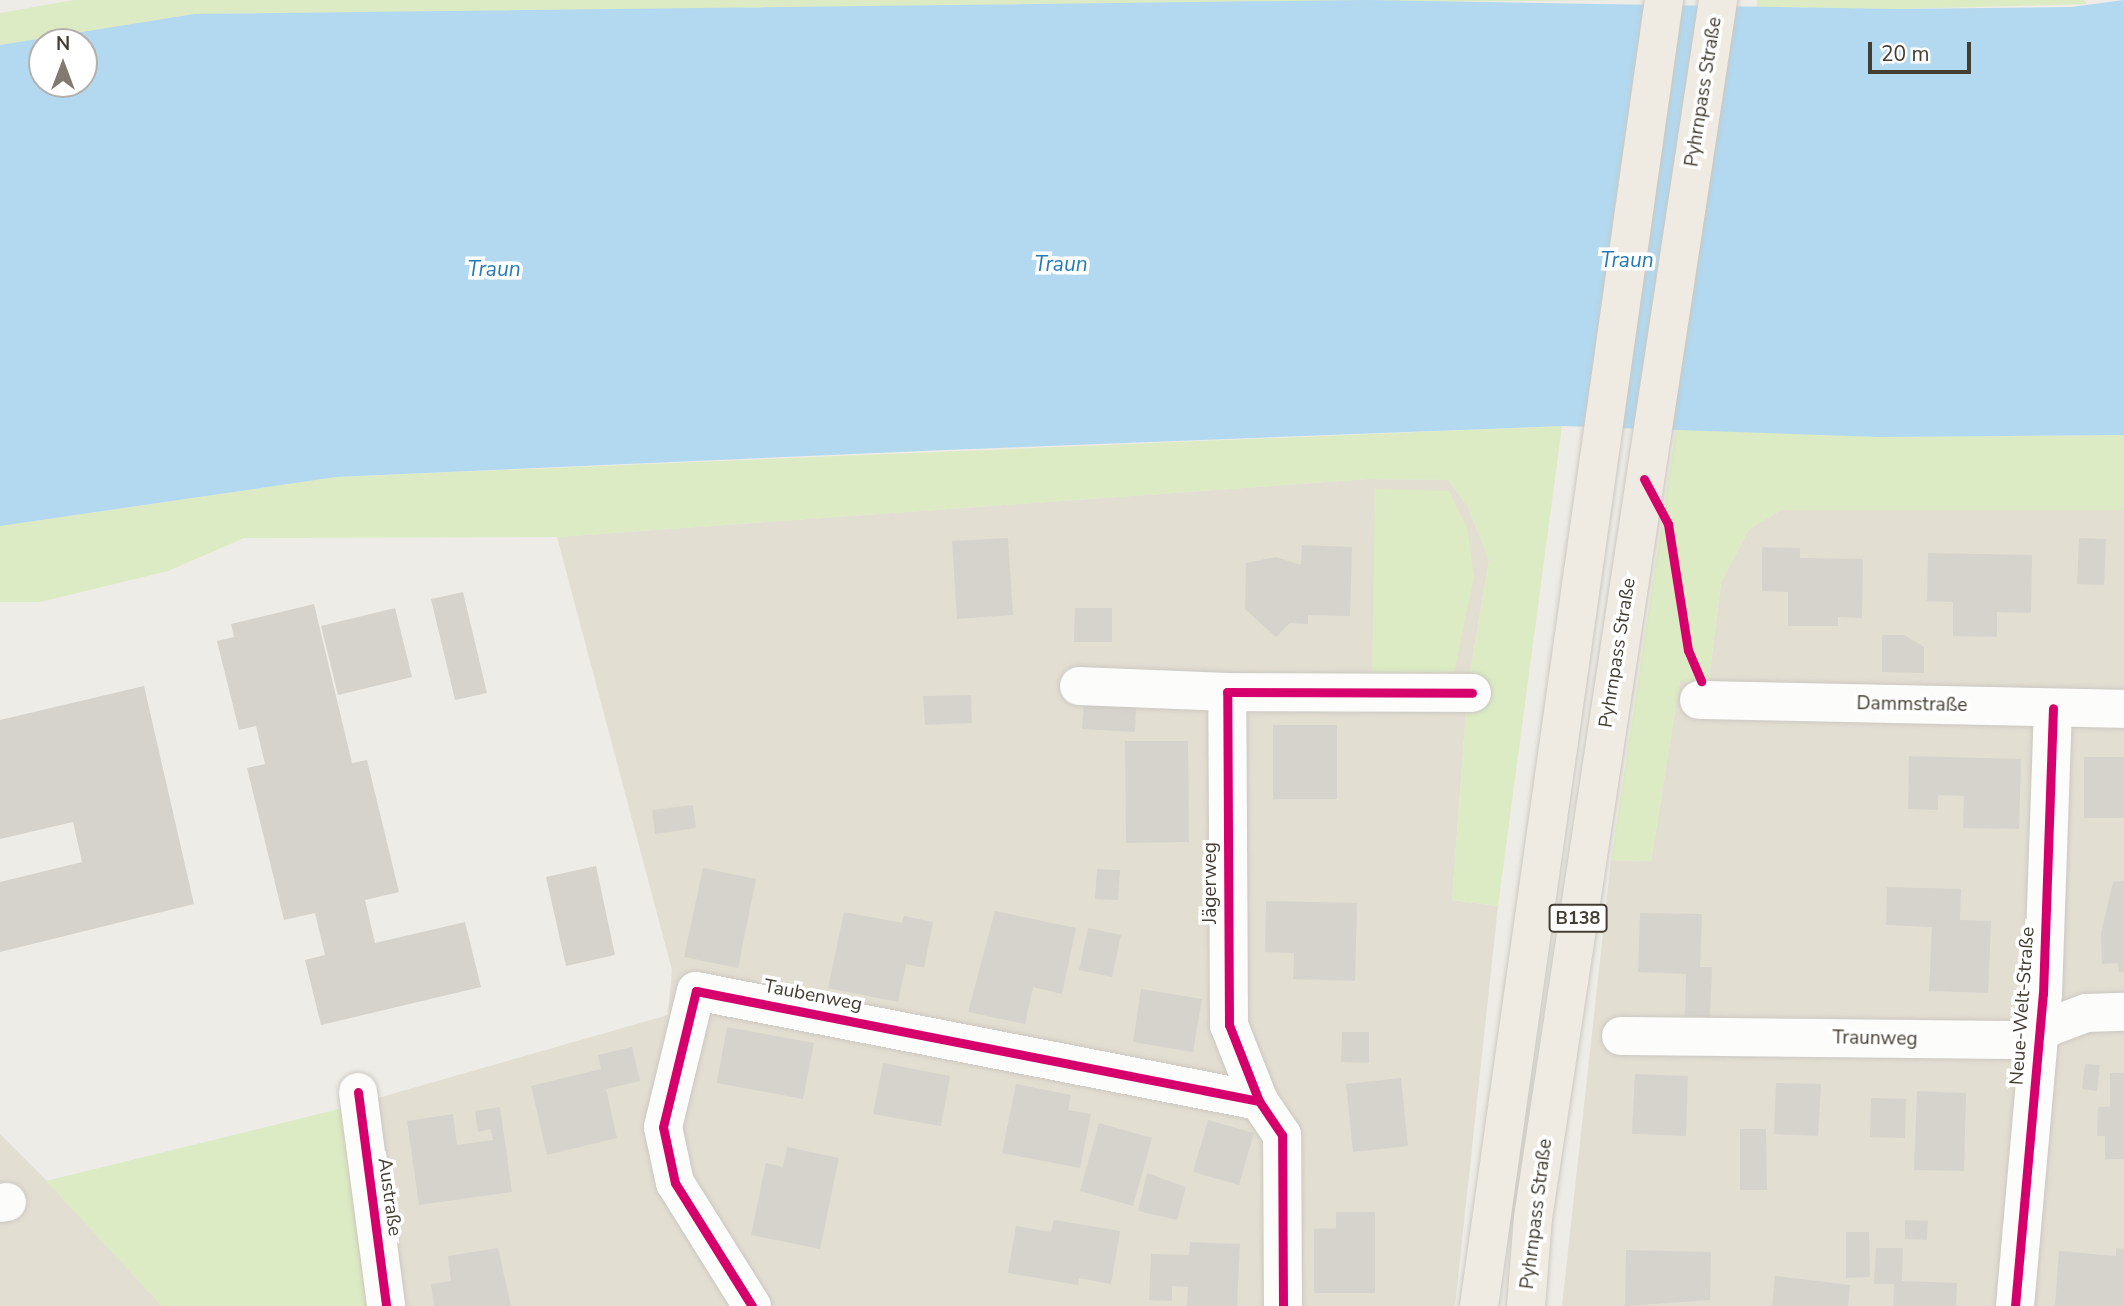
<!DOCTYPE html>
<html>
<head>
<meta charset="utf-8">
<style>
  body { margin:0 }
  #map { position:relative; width:2124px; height:1306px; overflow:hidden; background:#eeece6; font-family:"Nunito Sans",sans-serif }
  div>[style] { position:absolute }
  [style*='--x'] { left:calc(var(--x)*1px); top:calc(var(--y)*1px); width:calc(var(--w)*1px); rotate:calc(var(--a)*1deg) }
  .residential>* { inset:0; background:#e3ded2 }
  .green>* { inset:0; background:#dcebc3 }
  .water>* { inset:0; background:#b2d9f0 }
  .building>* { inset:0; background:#d6d3cd }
  .roads { filter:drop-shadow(0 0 2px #cbc8c2) drop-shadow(0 0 2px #cbc8c2) }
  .street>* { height:38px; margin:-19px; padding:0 19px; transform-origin:19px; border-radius:19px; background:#fcfcfb }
  .primary>* { height:38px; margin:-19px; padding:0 19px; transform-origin:19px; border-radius:19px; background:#f0ebe2 }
  .cycleway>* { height:9px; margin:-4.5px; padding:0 4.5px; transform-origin:4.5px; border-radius:4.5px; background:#d6006c }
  span { translate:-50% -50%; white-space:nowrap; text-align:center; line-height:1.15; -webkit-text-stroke:7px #fff; paint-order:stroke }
  .shield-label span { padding:2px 5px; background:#fff; border:2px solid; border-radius:5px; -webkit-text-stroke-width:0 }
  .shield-label { font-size:18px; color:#443d32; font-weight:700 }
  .street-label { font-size:19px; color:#443d32 }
  .water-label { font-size:21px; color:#267bb6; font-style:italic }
  .north { position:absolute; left:28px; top:28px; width:70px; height:70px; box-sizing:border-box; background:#fff; border:2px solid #b4b1ad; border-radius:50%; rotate:0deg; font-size:19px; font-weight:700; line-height:28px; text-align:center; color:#443d32 }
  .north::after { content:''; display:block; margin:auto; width:24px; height:32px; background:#807a71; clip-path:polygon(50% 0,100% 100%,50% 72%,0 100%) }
  .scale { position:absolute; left:1868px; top:42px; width:103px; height:32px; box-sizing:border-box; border:4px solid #443d32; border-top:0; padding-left:9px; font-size:21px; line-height:24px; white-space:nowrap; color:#443d32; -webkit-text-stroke:5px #fff; paint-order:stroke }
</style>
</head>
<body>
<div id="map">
  <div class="residential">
    <div style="clip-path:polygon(1369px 479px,1448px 480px,1467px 505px,1489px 560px,1468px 685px,1452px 900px,1498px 906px,1455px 1306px,376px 1306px,343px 1108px,668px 1015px,672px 970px,557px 537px)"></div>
    <div style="clip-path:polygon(1781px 510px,2124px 510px,2124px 1306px,1562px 1306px,1611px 860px,1651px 861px,1680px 680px,1708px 687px,1721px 583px,1749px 529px)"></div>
    <div style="clip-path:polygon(0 1134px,46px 1180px,162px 1306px,0 1306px)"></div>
  </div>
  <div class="green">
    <div style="clip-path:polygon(74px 0,1628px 0,194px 14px,0 45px,0 13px)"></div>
    <div style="clip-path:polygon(1757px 0,2084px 0,2087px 4px,1896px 9px,1757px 7px)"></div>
    <div style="clip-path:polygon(1562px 426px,1498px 906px,1452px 900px,1468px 685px,1489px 560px,1467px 505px,1448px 480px,1369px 479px,557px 537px,244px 538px,168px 571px,40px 602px,0 602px,0 526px,336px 477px)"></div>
    <div style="clip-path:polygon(1676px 427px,1879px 437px,2124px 435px,2124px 510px,1781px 510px,1749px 529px,1721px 583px,1708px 687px,1680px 681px,1651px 861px,1611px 860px)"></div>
    <div style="clip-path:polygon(1375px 489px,1449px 491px,1467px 528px,1474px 576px,1454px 673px,1372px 672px)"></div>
    <div style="clip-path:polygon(343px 1108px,376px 1306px,162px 1306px,46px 1181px)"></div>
  </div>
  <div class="water">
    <div style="clip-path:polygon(evenodd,1365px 0,1896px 9px,2071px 7px,2124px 0,2124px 435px,1879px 437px,1562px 426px,945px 450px,336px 477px,0 526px,0 45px,194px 14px,1365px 0,42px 42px,84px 42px,84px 84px,42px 84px,42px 42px)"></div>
  </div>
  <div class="building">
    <div style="clip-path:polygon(1008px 538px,1013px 615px,957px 619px,952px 541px)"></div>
    <div style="clip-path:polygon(2079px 538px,2106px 539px,2104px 585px,2077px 584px)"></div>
    <div style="clip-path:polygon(1302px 545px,1352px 547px,1350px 616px,1308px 615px,1308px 624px,1290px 623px,1276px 637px,1245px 609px,1246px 563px,1276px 557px,1301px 565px)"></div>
    <div style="clip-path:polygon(1762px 547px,1800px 548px,1800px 558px,1863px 559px,1862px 618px,1838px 617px,1838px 626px,1788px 626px,1788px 592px,1762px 591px)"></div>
    <div style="clip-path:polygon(1928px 553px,2032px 555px,2031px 613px,1997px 612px,1997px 637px,1953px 636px,1953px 602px,1927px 601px)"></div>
    <div style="clip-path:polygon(463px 592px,487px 693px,455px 700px,431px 599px)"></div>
    <div style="clip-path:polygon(314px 604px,352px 763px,367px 760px,399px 892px,365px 900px,375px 943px,465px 922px,481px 987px,321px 1025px,305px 960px,325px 955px,315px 913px,284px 920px,247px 768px,265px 764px,256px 726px,239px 730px,217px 641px,234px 637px,231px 624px)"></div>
    <div style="clip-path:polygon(395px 608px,412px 677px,338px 695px,321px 626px)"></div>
    <div style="clip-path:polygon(1075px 608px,1112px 608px,1112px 642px,1074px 642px)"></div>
    <div style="clip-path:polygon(1882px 635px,1904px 635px,1924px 647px,1924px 673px,1882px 672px)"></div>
    <div style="clip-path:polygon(144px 686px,194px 904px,0 952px,0 882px,82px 862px,73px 822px,0 839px,0 720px)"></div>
    <div style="clip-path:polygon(971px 695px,972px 723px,925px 725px,923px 696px)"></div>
    <div style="clip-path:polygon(1084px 704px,1136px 707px,1135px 732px,1082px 729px)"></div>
    <div style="clip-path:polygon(1273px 725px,1337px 725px,1337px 799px,1273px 799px)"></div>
    <div style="clip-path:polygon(1125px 741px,1188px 741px,1189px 842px,1126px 843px)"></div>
    <div style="clip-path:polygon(1909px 756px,2021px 759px,2019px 829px,1963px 828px,1964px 796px,1938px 795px,1938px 810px,1908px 809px)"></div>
    <div style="clip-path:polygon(2084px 757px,2124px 757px,2124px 818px,2084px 818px)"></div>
    <div style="clip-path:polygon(693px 805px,696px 828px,655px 834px,652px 810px)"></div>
    <div style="clip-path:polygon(596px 866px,615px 955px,566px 966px,546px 877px)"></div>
    <div style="clip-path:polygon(703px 868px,756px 879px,738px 968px,684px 957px)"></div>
    <div style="clip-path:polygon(1097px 869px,1120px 870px,1118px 900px,1095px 899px)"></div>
    <div style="clip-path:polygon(2124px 881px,2124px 972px,2119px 972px,2118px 963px,2102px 964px,2101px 933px,2113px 882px)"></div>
    <div style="clip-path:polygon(1887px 887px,1961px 889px,1960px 920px,1991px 921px,1988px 993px,1929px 991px,1932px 927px,1886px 925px)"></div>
    <div style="clip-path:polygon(1266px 901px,1357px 903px,1355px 981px,1293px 979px,1294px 953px,1265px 952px)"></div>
    <div style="clip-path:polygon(995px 911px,1076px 928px,1062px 994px,1033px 987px,1025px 1024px,968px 1012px)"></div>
    <div style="clip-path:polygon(844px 912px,902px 923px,904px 916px,933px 922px,924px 968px,906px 964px,898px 1002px,828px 988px)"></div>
    <div style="clip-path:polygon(1640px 913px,1702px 914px,1700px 967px,1712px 967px,1710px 1017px,1685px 1016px,1686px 974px,1638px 972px)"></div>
    <div style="clip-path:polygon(1088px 928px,1121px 935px,1112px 977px,1079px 970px)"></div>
    <div style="clip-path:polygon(1141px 989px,1202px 999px,1193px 1052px,1133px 1042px)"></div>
    <div style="clip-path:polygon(727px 1027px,814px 1043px,803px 1099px,717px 1083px)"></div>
    <div style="clip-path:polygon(1342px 1032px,1369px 1032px,1369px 1063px,1341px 1062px)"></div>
    <div style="clip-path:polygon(632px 1047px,640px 1081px,606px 1089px,617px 1138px,547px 1155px,531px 1086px,601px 1069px,598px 1055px)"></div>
    <div style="clip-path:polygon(883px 1063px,950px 1076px,941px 1126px,873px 1114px)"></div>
    <div style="clip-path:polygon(2085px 1064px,2100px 1065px,2097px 1091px,2082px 1089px)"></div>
    <div style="clip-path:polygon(2110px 1073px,2124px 1073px,2124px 1159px,2105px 1159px,2105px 1136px,2097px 1136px,2098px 1107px,2110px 1107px)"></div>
    <div style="clip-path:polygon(1635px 1074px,1688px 1076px,1686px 1136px,1632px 1134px)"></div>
    <div style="clip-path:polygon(1401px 1078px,1408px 1146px,1353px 1152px,1346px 1084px)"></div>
    <div style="clip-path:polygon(1776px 1083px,1821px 1084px,1818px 1136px,1774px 1134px)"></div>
    <div style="clip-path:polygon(1016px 1084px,1071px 1095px,1068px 1110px,1091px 1114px,1080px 1168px,1002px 1153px)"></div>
    <div style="clip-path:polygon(1917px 1091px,1966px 1093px,1964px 1171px,1914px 1170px)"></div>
    <div style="clip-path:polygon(1871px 1098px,1906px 1099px,1905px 1138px,1870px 1137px)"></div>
    <div style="clip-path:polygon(500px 1107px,512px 1192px,419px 1205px,407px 1121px,453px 1114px,457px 1145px,493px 1140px,491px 1129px,478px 1132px,475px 1111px)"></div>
    <div style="clip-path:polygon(1208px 1120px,1254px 1133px,1239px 1185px,1193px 1172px)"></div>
    <div style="clip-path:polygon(1099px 1123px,1152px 1138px,1133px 1206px,1080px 1191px)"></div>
    <div style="clip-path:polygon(1740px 1129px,1766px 1129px,1767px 1190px,1740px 1190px)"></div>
    <div style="clip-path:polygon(787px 1147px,839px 1158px,820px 1249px,751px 1235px,766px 1163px,783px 1167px)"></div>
    <div style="clip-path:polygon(1147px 1173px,1186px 1187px,1177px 1220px,1138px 1211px)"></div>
    <div style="clip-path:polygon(1336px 1212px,1375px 1212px,1375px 1293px,1314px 1293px,1314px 1229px,1336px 1228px)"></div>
    <div style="clip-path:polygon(1054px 1220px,1120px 1231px,1111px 1284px,1079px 1278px,1078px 1285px,1008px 1273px,1016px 1226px,1051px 1232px)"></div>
    <div style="clip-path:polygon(1905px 1220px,1928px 1221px,1927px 1240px,1905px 1239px)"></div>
    <div style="clip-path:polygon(1846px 1232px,1869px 1232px,1870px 1277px,1846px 1278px)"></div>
    <div style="clip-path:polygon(1190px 1242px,1240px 1244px,1237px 1306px,1187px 1306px,1188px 1287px,1172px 1286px,1172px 1301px,1149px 1300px,1151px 1254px,1189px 1255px)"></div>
    <div style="clip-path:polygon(498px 1248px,511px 1306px,434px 1306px,431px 1284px,451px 1281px,448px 1256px)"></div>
    <div style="clip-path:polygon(1876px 1248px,1903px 1248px,1902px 1281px,1957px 1283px,1956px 1306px,1893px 1306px,1894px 1284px,1874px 1284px)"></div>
    <div style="clip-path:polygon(2116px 1248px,2124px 1249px,2124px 1306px,2055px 1306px,2059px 1251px,2116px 1256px)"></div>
    <div style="clip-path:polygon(1626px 1250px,1711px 1252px,1710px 1300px,1625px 1306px)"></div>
    <div style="clip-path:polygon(1775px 1276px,1850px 1285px,1848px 1306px,1772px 1306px)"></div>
  </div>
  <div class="roads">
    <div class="street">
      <div style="--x:1079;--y:686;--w:148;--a:2.3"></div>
      <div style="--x:1699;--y:700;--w:425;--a:1.2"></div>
      <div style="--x:1621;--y:1036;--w:394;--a:0.6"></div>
      <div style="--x:2015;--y:1040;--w:76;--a:-20.8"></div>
      <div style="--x:2086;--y:1013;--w:38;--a:-2"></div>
      <div style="--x:358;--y:1092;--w:216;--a:82.5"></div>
      <div style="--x:0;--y:1203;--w:7;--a:-8"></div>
      <div style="--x:752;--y:1306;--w:145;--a:-122"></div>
      <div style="--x:675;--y:1183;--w:57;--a:-102.1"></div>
      <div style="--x:663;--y:1127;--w:140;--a:-76.4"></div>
      <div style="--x:696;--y:991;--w:574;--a:11.06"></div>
      <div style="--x:1283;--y:1306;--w:171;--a:-90.3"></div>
      <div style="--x:1282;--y:1135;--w:41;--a:-124.1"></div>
      <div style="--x:1259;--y:1101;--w:82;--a:-111.5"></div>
      <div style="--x:1229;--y:1025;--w:333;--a:-90.3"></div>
      <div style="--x:1227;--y:692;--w:245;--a:0.2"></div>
      <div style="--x:2015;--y:1306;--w:313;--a:-84.9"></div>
      <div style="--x:2043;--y:994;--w:286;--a:-88"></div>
    </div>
    <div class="primary">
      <div style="--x:1479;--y:1306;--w:1319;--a:-81.94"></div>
      <div style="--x:1526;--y:1306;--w:88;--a:-85.5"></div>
      <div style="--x:1533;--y:1218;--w:1232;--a:-81.36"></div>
    </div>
  </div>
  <div class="cycleway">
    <div style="--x:1644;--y:479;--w:51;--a:61.9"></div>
    <div style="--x:1668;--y:524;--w:128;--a:81"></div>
    <div style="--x:1688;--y:650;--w:34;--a:67"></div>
    <div style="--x:358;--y:1092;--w:216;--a:82.5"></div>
    <div style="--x:752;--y:1306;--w:145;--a:-122"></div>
    <div style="--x:675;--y:1183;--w:57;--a:-102.1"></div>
    <div style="--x:663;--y:1127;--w:140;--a:-76.4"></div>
    <div style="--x:696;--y:991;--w:574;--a:11.06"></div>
    <div style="--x:1283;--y:1306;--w:171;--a:-90.3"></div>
    <div style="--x:1282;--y:1135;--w:41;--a:-124.1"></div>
    <div style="--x:1259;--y:1101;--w:82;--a:-111.5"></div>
    <div style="--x:1229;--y:1025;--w:333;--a:-90.3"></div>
    <div style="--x:1227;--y:692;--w:245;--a:0.2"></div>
    <div style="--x:2015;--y:1306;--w:313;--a:-84.9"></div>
    <div style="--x:2043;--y:994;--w:286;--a:-88"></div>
  </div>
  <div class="shield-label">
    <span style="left:1578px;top:918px">B138</span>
  </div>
  <div class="street-label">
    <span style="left:1704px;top:92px;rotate:-81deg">Pyhrnpass Straße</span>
    <span style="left:1618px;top:653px;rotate:-81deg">Pyhrnpass Straße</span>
    <span style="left:1912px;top:705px;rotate:1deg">Dammstraße</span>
    <span style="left:1211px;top:883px;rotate:-90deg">Jägerweg</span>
    <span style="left:813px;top:996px;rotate:11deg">Taubenweg</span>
    <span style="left:2023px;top:1006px;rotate:-86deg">Neue-Welt-Straße</span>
    <span style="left:1875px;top:1039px;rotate:1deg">Traunweg</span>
    <span style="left:389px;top:1197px;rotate:82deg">Austraße</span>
    <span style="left:1537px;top:1214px;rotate:-83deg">Pyhrnpass Straße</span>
  </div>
  <div class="water-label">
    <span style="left:1627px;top:260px">Traun</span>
    <span style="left:1061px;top:264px">Traun</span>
    <span style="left:494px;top:269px">Traun</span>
  </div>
  <div class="north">N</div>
  <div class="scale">20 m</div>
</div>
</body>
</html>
